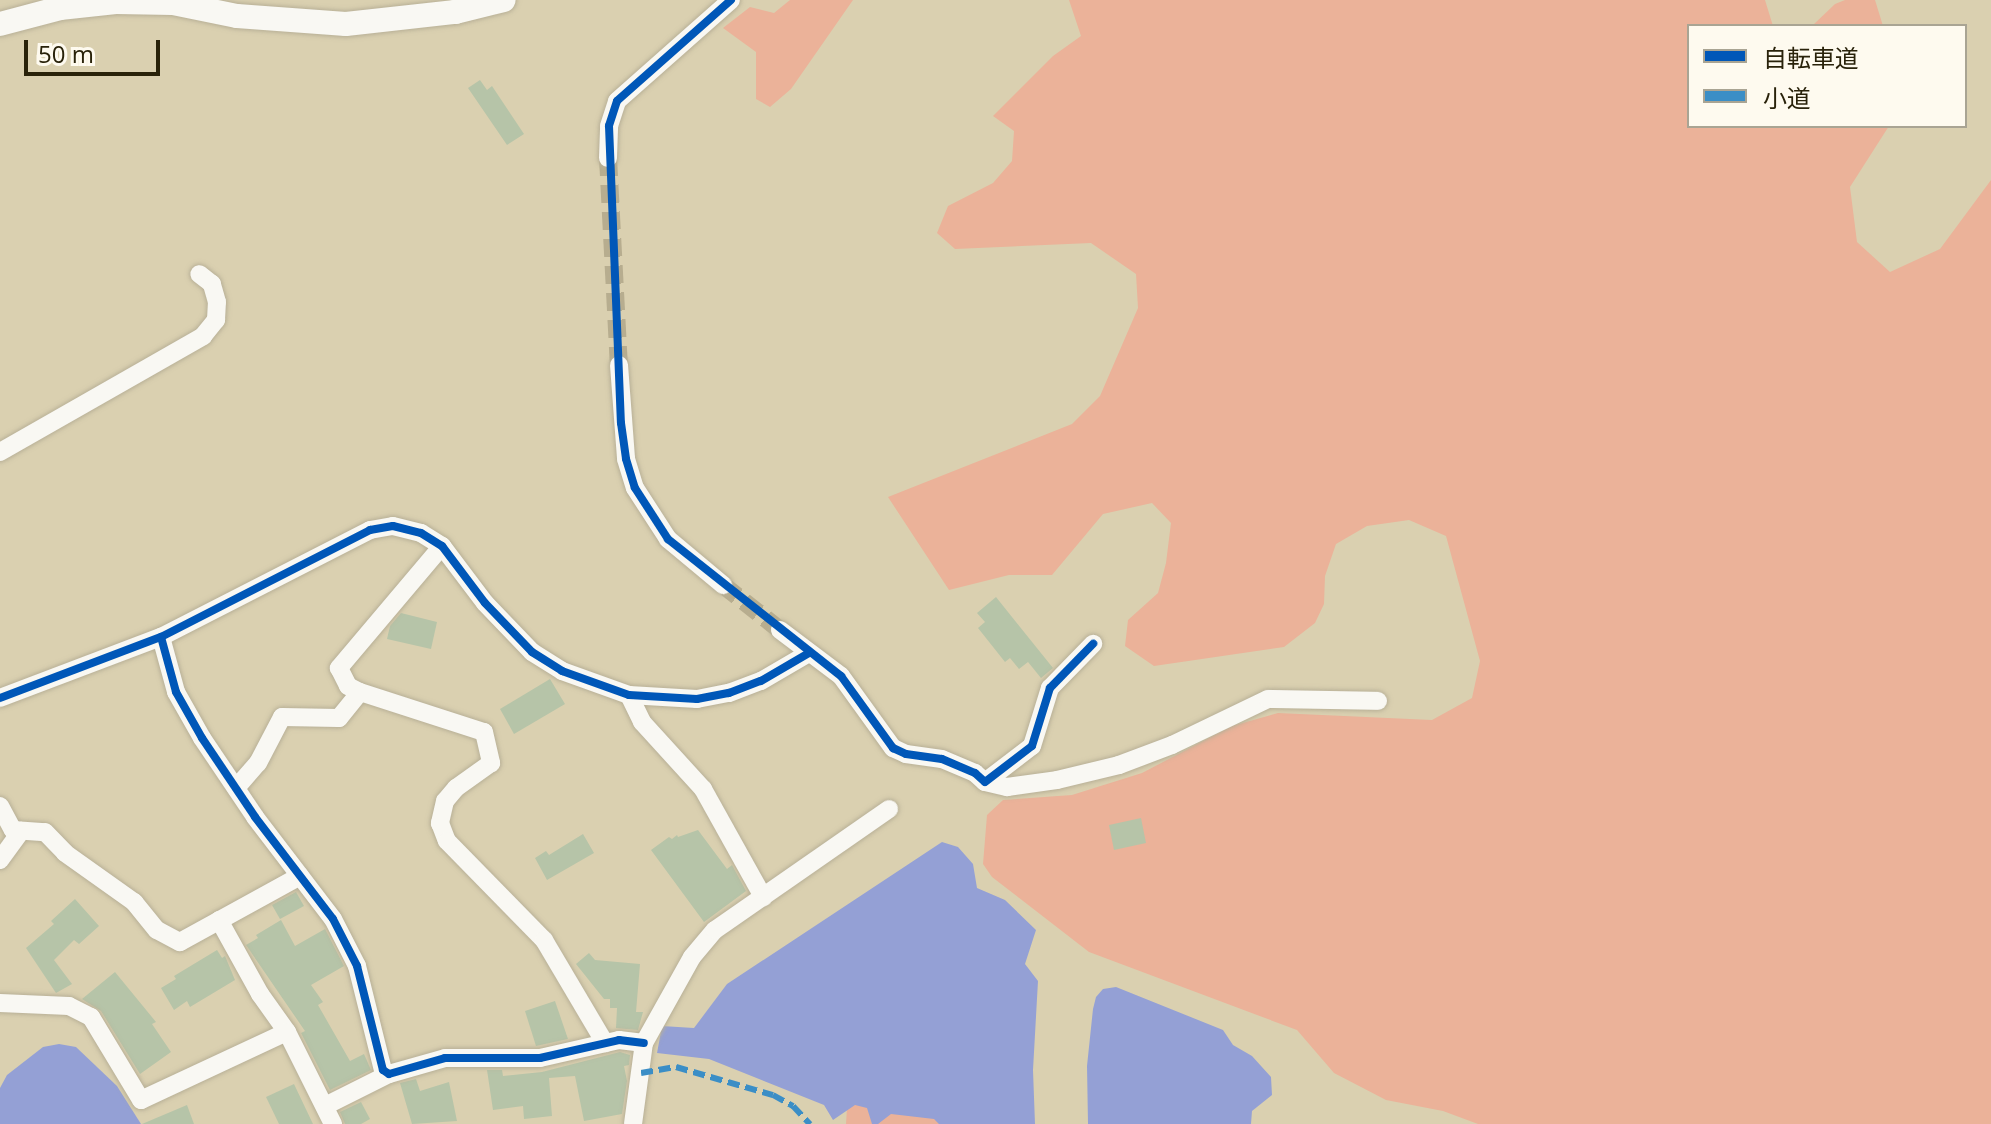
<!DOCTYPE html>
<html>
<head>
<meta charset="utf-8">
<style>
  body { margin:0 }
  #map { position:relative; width:1991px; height:1124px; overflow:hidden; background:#dad0b0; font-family:"Open Sans","Noto Sans JP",sans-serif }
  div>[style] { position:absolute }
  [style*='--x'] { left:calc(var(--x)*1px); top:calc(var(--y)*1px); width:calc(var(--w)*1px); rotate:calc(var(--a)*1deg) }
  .green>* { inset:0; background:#ebb299 }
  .water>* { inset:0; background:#94a0d5 }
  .building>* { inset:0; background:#b6c4a8 }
  .minor-tunnel>* { height:18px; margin-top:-9px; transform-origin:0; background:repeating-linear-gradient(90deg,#b7ad8f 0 18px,transparent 0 27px) }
  .roads { filter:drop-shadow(0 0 2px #b8b097) drop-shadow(0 0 2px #b8b097) }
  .minor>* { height:18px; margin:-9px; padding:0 9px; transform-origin:9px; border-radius:9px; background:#f9f8f3 }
  .secondary>* { height:24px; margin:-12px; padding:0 12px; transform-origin:12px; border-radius:12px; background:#f9f8f3 }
  .quiet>* { height:6px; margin-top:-3px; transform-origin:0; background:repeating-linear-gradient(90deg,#3b8ec6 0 12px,transparent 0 18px) }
  .cycleway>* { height:8px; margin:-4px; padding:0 4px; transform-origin:4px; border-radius:4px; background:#0057b8 }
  span { translate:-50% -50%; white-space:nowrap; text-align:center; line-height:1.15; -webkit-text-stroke:8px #fefaef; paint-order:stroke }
  .legend { position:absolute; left:1687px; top:24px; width:280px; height:104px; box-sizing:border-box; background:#fefaef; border:2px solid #a9a493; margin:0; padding:10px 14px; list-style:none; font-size:24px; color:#29220a }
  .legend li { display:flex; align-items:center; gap:16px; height:40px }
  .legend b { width:40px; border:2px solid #a9a493 }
  .scale { position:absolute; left:24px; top:40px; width:136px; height:36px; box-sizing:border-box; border:4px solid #29220a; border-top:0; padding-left:10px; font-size:24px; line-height:28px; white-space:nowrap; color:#29220a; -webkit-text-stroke:6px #fefaef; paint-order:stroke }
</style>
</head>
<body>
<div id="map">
  <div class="green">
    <div style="clip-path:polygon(790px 0,853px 0,791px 89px,770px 107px,756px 99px,756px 52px,723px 28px,750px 7px,774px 13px)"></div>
    <div style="clip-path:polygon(1069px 0,1765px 0,1773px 26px,1689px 26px,1689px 126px,1889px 126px,1850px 187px,1857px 242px,1890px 272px,1940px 249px,1991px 180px,1991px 1124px,1478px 1124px,1443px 1111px,1386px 1100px,1334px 1073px,1297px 1030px,1089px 952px,992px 877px,983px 864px,987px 815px,1003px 800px,1072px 795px,1142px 773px,1232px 726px,1278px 713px,1432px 720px,1472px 698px,1480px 661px,1446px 536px,1409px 520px,1367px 526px,1336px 544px,1325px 576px,1324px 604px,1315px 623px,1284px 647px,1154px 666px,1125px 646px,1128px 620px,1158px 593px,1166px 563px,1171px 523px,1152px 503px,1103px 514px,1052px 575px,1009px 575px,949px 590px,888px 497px,1072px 424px,1100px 396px,1138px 308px,1136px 274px,1091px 243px,955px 249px,937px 233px,948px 206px,993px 183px,1012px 161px,1014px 131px,993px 116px,1053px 56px,1081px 36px)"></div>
    <div style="clip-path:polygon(1845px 0,1875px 0,1883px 26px,1812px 26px,1835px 4px)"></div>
    <div style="clip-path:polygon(848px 1093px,963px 1124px,846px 1124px)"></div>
  </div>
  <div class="water">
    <div style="clip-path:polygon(942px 842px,958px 847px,973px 864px,977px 888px,1005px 900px,1036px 930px,1025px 964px,1038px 981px,1033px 1070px,1035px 1124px,939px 1124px,934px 1119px,891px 1114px,878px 1124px,872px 1124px,867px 1108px,855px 1105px,833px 1120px,824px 1105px,709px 1059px,657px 1053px,662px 1026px,694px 1028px,727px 984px)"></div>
    <div style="clip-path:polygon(1116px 987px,1223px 1030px,1233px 1045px,1252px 1056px,1271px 1077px,1272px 1095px,1252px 1111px,1251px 1124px,1088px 1124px,1087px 1066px,1093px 1009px,1096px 997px,1103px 989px)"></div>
    <div style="clip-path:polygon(59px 1044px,76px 1047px,117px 1086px,141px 1124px,0 1124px,0 1088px,7px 1075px,43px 1047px)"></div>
  </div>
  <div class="building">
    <div style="clip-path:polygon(480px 80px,487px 90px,492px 86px,524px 134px,507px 145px,468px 88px)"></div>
    <div style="clip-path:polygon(996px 597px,1053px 668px,1041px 678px,1028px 662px,1019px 669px,1010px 658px,1005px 662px,978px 628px,985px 622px,977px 613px)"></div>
    <div style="clip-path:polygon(401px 613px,437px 622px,431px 649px,387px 639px,390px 626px)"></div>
    <div style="clip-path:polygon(550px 679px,565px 704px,514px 734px,500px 709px)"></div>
    <div style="clip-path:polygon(1141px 818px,1146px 843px,1114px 850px,1109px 825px)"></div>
    <div style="clip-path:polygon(698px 830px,727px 869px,732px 865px,746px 891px,704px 922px,651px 850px,669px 837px,672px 839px,677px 835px,678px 837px)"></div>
    <div style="clip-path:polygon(583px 834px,594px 853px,547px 880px,535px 858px,546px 851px,549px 855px)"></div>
    <div style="clip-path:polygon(296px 892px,304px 906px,280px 919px,272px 905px)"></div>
    <div style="clip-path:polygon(75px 899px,99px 926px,79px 944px,74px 940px,54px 960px,72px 984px,56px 993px,26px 948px,54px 924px,51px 921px)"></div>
    <div style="clip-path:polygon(281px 920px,295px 946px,325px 929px,344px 966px,311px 985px,323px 1002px,318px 1005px,350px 1061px,364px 1054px,371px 1070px,330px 1090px,301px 1033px,305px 1031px,246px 945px,258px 938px,256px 935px)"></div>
    <div style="clip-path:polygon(217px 950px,222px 958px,225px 956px,235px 980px,190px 1007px,187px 1001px,174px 1010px,161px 988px,176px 979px,174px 976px)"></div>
    <div style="clip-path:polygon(589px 953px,595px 960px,640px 964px,636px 1012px,643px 1012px,638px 1030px,616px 1028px,617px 1008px,610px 1008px,610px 999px,604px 999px,576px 964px)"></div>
    <div style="clip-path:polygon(115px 972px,156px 1022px,152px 1024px,171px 1052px,140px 1074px,101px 1011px,82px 999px)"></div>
    <div style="clip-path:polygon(555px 1001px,568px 1039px,536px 1046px,525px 1011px)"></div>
    <div style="clip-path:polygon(620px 1052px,630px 1055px,629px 1065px,624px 1066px,627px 1081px,622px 1114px,584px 1121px,575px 1076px,549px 1078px,552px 1116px,524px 1119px,523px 1106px,493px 1110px,487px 1070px,502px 1070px,503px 1076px,542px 1072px)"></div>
    <div style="clip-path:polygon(416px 1079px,420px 1091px,449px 1082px,457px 1121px,412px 1124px,400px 1083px)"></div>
    <div style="clip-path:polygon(294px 1084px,313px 1124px,279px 1124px,266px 1097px)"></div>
    <div style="clip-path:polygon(361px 1102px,370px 1119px,361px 1124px,345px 1124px,340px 1112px)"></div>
    <div style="clip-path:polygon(187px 1105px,194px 1124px,142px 1124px)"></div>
  </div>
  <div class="minor-tunnel">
    <div style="--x:608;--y:158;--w:207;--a:87"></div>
    <div style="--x:723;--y:585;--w:73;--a:38.3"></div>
  </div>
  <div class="roads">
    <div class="minor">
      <div style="--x:608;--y:158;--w:32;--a:-88"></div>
      <div style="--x:609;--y:126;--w:26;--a:-72"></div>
      <div style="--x:617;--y:101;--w:152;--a:-41.5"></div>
      <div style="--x:619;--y:365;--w:94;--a:85.7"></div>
      <div style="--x:626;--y:459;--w:30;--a:73"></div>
      <div style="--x:635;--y:488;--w:61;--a:57.1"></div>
      <div style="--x:668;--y:539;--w:72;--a:39.9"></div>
      <div style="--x:0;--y:452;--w:234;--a:-29.7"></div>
      <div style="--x:203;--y:336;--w:21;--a:-51"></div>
      <div style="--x:216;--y:320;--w:18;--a:-87"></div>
      <div style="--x:217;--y:302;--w:19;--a:-106"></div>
      <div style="--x:212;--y:284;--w:16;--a:-142"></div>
      <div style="--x:442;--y:546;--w:160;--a:130.2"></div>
      <div style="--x:339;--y:668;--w:20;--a:63"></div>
      <div style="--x:348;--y:686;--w:13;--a:27"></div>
      <div style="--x:360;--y:692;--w:130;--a:17.9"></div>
      <div style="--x:484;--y:732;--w:32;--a:77"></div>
      <div style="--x:491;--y:763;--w:43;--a:144.5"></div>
      <div style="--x:456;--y:788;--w:17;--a:130"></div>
      <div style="--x:445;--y:801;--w:23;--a:103"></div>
      <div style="--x:440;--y:823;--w:19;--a:69"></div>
      <div style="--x:447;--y:841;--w:139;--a:45.6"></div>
      <div style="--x:544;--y:940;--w:120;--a:59.4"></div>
      <div style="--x:780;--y:630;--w:76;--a:37"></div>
      <div style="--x:841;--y:676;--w:89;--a:54.2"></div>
      <div style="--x:893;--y:748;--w:14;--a:25"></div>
      <div style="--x:906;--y:754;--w:36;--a:8"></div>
      <div style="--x:942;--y:759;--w:36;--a:23"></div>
      <div style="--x:975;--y:773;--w:13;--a:42"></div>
      <div style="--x:985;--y:782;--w:59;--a:-37.5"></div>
      <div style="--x:1032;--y:746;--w:61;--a:-72.8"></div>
      <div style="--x:1050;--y:688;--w:62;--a:-45.7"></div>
      <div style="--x:161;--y:637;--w:57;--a:74.7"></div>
      <div style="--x:176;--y:692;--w:53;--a:60.5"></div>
      <div style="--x:202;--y:738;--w:95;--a:56.1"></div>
      <div style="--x:255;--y:817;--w:128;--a:52.6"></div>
      <div style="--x:333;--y:919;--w:53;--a:62.9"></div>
      <div style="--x:357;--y:966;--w:107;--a:76"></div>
      <div style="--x:383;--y:1070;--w:7;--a:34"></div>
      <div style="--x:389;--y:1074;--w:58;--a:-15.9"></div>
      <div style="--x:445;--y:1058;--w:95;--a:0"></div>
      <div style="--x:540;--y:1058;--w:81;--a:-12.8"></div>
      <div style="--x:619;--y:1040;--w:25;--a:7"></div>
      <div style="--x:629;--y:695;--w:30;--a:64"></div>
      <div style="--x:642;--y:722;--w:91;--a:47.7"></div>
      <div style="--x:703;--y:789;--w:124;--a:60.9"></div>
      <div style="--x:0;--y:698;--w:172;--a:-20.8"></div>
      <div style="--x:161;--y:637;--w:235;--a:-27.1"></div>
      <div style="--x:370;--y:530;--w:23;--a:-10"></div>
      <div style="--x:393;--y:526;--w:29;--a:14"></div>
      <div style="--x:421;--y:533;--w:25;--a:32"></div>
      <div style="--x:442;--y:546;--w:71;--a:53"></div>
      <div style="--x:485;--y:603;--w:68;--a:46.2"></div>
      <div style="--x:532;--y:652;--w:36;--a:32"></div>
      <div style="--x:562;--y:671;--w:71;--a:19.7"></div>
      <div style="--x:629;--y:695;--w:68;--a:3.4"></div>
      <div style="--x:697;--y:699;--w:33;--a:-11"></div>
      <div style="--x:729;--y:693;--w:34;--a:-21"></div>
      <div style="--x:761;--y:681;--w:56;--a:-30.3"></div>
      <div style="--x:985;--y:782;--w:23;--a:13"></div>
      <div style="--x:1007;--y:787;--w:50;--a:-8"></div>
      <div style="--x:1057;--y:780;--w:64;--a:-13.6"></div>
      <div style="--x:1119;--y:765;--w:57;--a:-20.7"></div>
      <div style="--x:1172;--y:745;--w:106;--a:-25.6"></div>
      <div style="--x:1268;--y:699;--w:110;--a:1"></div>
      <div style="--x:236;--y:788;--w:33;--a:-49"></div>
      <div style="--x:258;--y:763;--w:52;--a:-62.4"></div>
      <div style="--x:282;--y:717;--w:57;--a:1"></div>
      <div style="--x:339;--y:718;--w:33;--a:-51"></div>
      <div style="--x:0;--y:806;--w:27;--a:62"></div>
      <div style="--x:13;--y:830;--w:32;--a:4"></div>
      <div style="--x:45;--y:832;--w:29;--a:46"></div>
      <div style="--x:65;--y:853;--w:85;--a:35.4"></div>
      <div style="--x:134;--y:902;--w:36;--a:51"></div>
      <div style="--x:157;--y:930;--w:26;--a:28"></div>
      <div style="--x:180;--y:942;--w:137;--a:-28.8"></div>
      <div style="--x:0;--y:860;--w:36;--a:-54"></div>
      <div style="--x:219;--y:920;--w:85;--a:61"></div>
      <div style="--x:260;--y:994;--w:47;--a:54.6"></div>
      <div style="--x:0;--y:1003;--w:69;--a:2.5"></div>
      <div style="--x:69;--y:1006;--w:25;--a:27"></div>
      <div style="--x:91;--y:1017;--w:97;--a:58.9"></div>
      <div style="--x:141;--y:1100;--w:161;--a:-25"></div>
      <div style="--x:287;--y:1032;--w:103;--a:63.4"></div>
      <div style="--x:325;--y:1106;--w:72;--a:-26.6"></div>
      <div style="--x:633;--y:1124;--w:82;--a:-82.3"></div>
      <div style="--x:644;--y:1043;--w:98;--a:-60.8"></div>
      <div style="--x:692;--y:957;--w:35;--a:-50"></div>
      <div style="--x:715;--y:930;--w:212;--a:-34.8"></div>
    </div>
    <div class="secondary">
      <div style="--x:0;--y:24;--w:62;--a:-14.9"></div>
      <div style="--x:60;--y:8;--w:56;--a:-6.1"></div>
      <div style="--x:116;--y:2;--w:57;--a:1"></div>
      <div style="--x:173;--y:3;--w:65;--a:11.5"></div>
      <div style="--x:237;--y:16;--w:109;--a:4.2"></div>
      <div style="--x:346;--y:24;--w:110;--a:-6.3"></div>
      <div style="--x:455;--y:12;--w:50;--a:-13.8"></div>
    </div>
  </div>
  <div class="quiet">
    <div style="--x:641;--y:1073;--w:36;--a:-10"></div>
    <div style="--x:676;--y:1067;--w:101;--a:16.1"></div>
    <div style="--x:773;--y:1095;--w:23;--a:29"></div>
    <div style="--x:793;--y:1106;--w:25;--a:47"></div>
  </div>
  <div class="cycleway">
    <div style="--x:731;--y:0;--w:152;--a:138.5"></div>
    <div style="--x:617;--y:101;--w:26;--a:108"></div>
    <div style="--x:609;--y:126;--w:297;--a:87.7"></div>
    <div style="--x:621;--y:423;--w:36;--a:82"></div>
    <div style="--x:626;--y:459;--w:30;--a:73"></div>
    <div style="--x:635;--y:488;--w:61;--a:57.1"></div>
    <div style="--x:668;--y:539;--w:221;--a:38.4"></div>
    <div style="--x:841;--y:676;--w:89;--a:54.2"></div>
    <div style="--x:893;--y:748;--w:14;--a:25"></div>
    <div style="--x:906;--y:754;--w:36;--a:8"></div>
    <div style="--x:942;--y:759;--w:36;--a:23"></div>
    <div style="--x:975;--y:773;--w:13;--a:42"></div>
    <div style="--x:985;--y:782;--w:59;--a:-37.5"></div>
    <div style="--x:1032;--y:746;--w:61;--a:-72.8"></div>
    <div style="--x:1050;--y:688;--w:62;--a:-45.7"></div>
    <div style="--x:161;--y:637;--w:57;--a:74.7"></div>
    <div style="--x:176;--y:692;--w:53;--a:60.5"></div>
    <div style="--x:202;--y:738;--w:95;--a:56.1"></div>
    <div style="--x:255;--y:817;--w:128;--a:52.6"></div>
    <div style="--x:333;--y:919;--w:53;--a:62.9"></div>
    <div style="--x:357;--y:966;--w:107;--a:76"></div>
    <div style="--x:383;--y:1070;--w:7;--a:34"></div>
    <div style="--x:389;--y:1074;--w:58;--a:-15.9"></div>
    <div style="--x:445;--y:1058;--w:95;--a:0"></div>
    <div style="--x:540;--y:1058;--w:81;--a:-12.8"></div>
    <div style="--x:619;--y:1040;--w:25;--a:7"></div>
    <div style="--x:0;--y:698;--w:172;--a:-20.8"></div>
    <div style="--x:161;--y:637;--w:235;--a:-27.1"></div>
    <div style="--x:370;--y:530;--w:23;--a:-10"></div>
    <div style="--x:393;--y:526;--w:29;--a:14"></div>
    <div style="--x:421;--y:533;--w:25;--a:32"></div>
    <div style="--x:442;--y:546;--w:71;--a:53"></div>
    <div style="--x:485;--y:603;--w:68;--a:46.2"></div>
    <div style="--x:532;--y:652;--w:36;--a:32"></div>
    <div style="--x:562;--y:671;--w:71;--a:19.7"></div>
    <div style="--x:629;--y:695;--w:68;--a:3.4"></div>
    <div style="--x:697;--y:699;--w:33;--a:-11"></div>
    <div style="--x:729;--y:693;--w:34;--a:-21"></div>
    <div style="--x:761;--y:681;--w:56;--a:-30.3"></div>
  </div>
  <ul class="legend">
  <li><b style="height:10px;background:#0057b8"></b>自転車道</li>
  <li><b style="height:10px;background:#3b8ec6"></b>小道</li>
  </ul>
  <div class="scale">50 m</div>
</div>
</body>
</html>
